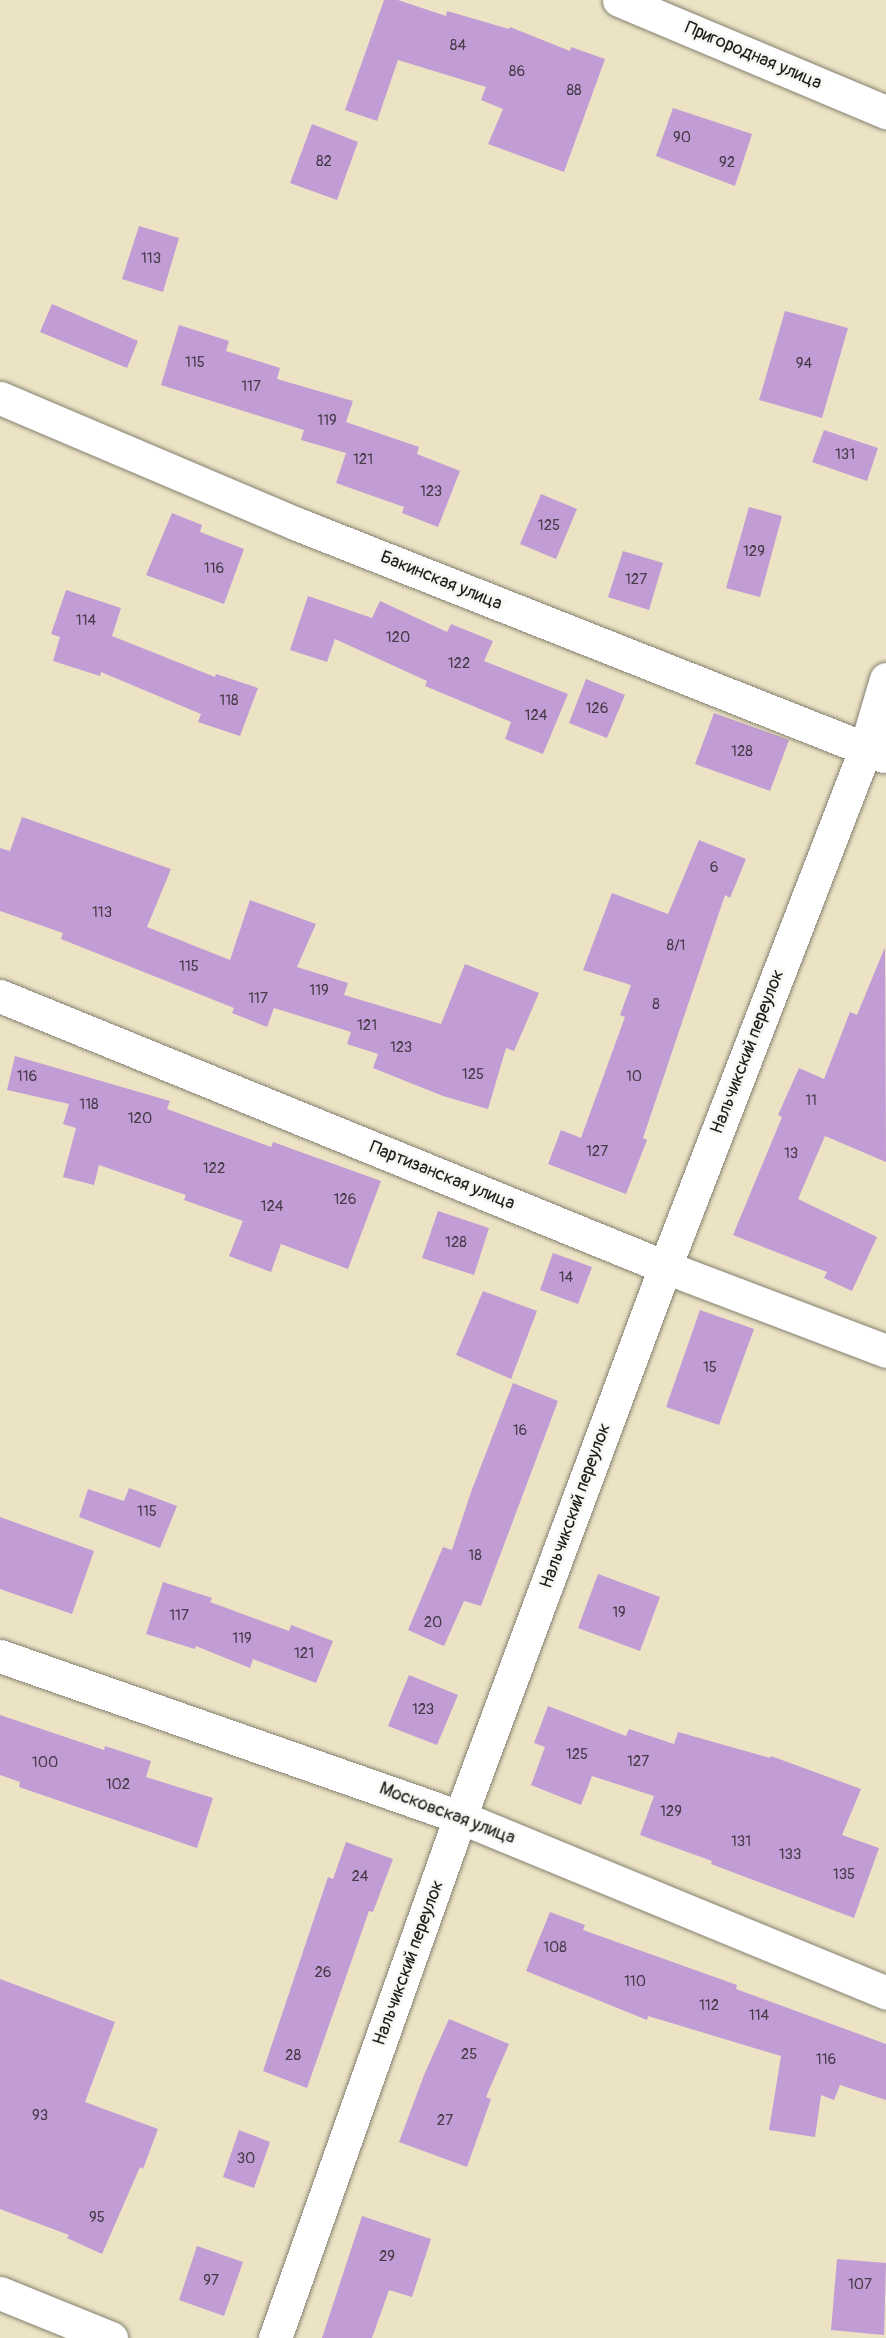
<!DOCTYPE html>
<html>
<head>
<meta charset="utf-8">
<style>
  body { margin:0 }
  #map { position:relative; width:886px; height:2338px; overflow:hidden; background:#ece3c5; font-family:Pangolin,sans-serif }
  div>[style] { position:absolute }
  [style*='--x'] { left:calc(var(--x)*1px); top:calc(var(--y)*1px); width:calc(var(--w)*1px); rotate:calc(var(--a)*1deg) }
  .building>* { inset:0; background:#c29cd4 }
  .roads { filter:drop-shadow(0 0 2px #848070) drop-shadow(0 0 2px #848070) }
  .minor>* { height:33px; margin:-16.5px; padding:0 16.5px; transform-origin:16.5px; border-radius:16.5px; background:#fff }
  .tertiary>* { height:33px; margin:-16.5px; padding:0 16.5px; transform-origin:16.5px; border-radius:16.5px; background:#fff }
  span { translate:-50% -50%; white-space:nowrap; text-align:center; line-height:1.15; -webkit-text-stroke:5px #f6f6f2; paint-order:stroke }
  .number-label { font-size:15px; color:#463c4a }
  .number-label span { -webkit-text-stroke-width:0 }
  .street-label { font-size:18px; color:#1c1c1c }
</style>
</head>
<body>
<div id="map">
  <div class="building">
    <div style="clip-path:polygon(384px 0,398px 0,446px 16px,447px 11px,509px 29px,510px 27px,570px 51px,571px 47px,605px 59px,564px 172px,488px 144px,503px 109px,481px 100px,486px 87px,398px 60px,377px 121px,345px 110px)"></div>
    <div style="clip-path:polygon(673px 108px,752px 134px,735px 186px,656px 156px)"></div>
    <div style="clip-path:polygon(312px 124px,358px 142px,337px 200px,290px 183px)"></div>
    <div style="clip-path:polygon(139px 226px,179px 238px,163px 292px,122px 279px)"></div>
    <div style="clip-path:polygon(52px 304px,138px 341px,127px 368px,40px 332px)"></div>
    <div style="clip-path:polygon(785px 311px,848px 328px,822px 418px,759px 400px)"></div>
    <div style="clip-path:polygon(179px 325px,229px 341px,226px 351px,280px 368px,277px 379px,353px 401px,346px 422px,419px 447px,417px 454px,460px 471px,438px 527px,402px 513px,404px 507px,336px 483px,346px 453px,301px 440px,304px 430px,161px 385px)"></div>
    <div style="clip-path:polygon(824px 430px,878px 448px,867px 481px,812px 462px)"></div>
    <div style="clip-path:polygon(541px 494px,577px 509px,556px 559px,520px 544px)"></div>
    <div style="clip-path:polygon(749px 507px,782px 516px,760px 597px,726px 588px)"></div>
    <div style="clip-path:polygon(172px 513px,202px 525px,200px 532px,244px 549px,224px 604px,146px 575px)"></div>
    <div style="clip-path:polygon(623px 551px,663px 563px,649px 610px,608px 597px)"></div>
    <div style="clip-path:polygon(66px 590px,121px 608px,112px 636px,215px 677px,216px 674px,258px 688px,240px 736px,198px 722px,201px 714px,101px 672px,100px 676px,53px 661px,60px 637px,51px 634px)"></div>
    <div style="clip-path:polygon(308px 596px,372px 618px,380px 601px,447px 632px,451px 624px,493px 641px,484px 661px,568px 694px,543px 754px,505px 739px,511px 722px,425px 686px,427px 681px,335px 639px,327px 662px,290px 650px)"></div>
    <div style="clip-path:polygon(586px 679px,625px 695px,607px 738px,569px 723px)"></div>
    <div style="clip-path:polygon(714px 713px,789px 740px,770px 791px,695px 764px)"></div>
    <div style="clip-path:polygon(22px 817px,171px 869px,147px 927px,230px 960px,250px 900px,316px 924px,297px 967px,348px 983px,344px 995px,441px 1024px,465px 964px,539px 993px,514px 1051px,506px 1048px,488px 1109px,443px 1096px,373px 1068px,378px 1054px,347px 1044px,351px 1032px,274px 1008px,267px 1027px,232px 1013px,234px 1008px,61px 939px,63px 933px,0 911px,0 848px,10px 851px)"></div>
    <div style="clip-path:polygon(699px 840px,746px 859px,730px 898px,725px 895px,643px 1138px,647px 1140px,626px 1194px,548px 1164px,561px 1130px,581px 1138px,625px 1017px,620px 1015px,631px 985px,583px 970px,612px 893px,668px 914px)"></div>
    <div style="clip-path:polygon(885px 947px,886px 1162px,825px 1136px,798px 1199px,877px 1237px,852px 1291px,824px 1278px,827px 1272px,733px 1235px,782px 1117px,778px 1115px,799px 1068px,824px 1079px,850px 1012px,857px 1015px)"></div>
    <div style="clip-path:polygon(15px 1056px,170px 1101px,167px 1109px,271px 1147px,273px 1142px,381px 1181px,348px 1269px,281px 1244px,271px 1272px,229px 1256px,243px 1221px,184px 1200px,186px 1195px,99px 1165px,94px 1185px,63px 1177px,76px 1128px,63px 1124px,69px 1104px,7px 1090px)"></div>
    <div style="clip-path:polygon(438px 1211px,489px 1228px,474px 1275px,422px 1258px)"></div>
    <div style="clip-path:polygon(553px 1253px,592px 1267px,578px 1304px,540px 1290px)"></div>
    <div style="clip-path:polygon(483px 1291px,537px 1311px,511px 1379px,456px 1355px)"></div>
    <div style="clip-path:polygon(700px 1310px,754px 1329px,719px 1425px,666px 1407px)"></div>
    <div style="clip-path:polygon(513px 1383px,558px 1401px,481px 1606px,464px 1601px,444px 1646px,408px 1630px,443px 1547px,452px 1550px,471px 1492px)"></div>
    <div style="clip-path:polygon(129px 1488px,177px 1506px,160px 1548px,79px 1517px,88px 1489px,124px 1501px)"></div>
    <div style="clip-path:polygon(0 1517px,94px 1551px,72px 1614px,0 1589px)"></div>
    <div style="clip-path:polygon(598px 1574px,660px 1597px,640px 1651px,578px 1628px)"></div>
    <div style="clip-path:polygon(163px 1582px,212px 1598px,210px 1602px,289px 1631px,291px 1625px,333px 1641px,316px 1683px,253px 1659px,250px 1668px,196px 1646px,195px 1649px,146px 1634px)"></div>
    <div style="clip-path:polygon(409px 1675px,458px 1695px,437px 1745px,388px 1726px)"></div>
    <div style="clip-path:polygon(548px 1706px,626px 1736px,629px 1729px,674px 1744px,678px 1732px,770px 1758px,771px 1756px,861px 1789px,842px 1835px,879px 1848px,854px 1918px,711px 1864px,712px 1861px,640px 1835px,654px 1796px,592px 1776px,581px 1805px,531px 1785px,545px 1747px,534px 1743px)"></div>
    <div style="clip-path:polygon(0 1715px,104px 1750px,105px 1746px,151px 1761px,146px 1777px,213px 1798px,197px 1848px,19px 1787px,20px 1782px,0 1775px)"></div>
    <div style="clip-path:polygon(346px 1842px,393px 1859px,373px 1912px,369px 1911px,307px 2088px,263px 2071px,328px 1877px,333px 1879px)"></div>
    <div style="clip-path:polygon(550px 1912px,585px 1925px,583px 1930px,737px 1985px,736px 1989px,886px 2044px,886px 2100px,840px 2085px,834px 2100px,821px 2095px,815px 2137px,769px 2130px,781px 2056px,648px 2016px,647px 2020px,526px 1971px)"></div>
    <div style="clip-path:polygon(0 1979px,115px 2022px,85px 2102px,158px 2129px,143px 2169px,140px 2167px,102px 2254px,67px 2238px,69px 2235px,0 2209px)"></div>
    <div style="clip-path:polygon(449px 2019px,509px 2044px,486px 2097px,491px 2099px,467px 2167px,399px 2142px,424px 2075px)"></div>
    <div style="clip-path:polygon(239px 2130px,270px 2142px,254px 2188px,223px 2177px)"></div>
    <div style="clip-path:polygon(362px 2216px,431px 2239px,412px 2297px,389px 2290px,372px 2338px,322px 2338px)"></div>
    <div style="clip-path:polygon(197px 2246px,243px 2262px,224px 2316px,179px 2300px)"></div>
    <div style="clip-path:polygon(837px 2259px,886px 2263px,884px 2335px,831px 2330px)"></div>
  </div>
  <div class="roads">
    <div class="minor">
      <div style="--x:619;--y:0;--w:290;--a:22.8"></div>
      <div style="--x:0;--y:398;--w:323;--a:23"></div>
      <div style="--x:297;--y:524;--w:631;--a:21.57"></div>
      <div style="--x:0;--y:996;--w:718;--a:22.17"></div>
      <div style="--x:665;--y:1267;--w:236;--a:20.8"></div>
      <div style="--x:0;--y:2293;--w:120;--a:22.1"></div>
      <div style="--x:275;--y:2338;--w:553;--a:-70.45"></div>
      <div style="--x:460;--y:1817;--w:587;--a:-69.56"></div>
      <div style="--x:665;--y:1267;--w:554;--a:-68.85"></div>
      <div style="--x:865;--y:750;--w:74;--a:-73.5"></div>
    </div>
    <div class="tertiary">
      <div style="--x:0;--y:1656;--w:487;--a:19.3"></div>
      <div style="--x:460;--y:1817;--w:461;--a:22.4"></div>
    </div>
  </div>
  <div class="number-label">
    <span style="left:458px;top:46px">84</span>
    <span style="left:517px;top:72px">86</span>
    <span style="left:574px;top:91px">88</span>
    <span style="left:682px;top:138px">90</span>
    <span style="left:324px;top:162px">82</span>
    <span style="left:727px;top:163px">92</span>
    <span style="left:151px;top:259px">113</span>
    <span style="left:195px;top:363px">115</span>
    <span style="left:804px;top:364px">94</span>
    <span style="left:251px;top:387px">117</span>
    <span style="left:327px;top:421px">119</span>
    <span style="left:845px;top:455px">131</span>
    <span style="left:363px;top:460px">121</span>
    <span style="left:431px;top:492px">123</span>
    <span style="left:549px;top:526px">125</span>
    <span style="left:754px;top:552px">129</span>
    <span style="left:214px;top:569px">116</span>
    <span style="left:636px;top:580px">127</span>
    <span style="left:86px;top:621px">114</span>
    <span style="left:398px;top:638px">120</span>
    <span style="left:459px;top:664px">122</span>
    <span style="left:229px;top:701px">118</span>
    <span style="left:597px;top:709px">126</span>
    <span style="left:536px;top:716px">124</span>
    <span style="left:742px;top:752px">128</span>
    <span style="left:714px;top:868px">6</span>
    <span style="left:102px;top:913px">113</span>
    <span style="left:676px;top:946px">8/1</span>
    <span style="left:189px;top:967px">115</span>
    <span style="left:319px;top:991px">119</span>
    <span style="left:258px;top:999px">117</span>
    <span style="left:656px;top:1005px">8</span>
    <span style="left:367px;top:1026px">121</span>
    <span style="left:401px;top:1048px">123</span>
    <span style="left:473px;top:1075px">125</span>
    <span style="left:27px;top:1077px">116</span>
    <span style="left:634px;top:1077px">10</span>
    <span style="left:811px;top:1101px">11</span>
    <span style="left:89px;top:1105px">118</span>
    <span style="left:140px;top:1119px">120</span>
    <span style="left:597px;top:1152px">127</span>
    <span style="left:791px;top:1154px">13</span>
    <span style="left:214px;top:1169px">122</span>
    <span style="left:345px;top:1200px">126</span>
    <span style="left:272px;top:1207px">124</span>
    <span style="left:456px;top:1243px">128</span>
    <span style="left:566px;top:1278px">14</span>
    <span style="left:710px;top:1368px">15</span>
    <span style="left:520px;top:1431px">16</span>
    <span style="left:147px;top:1512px">115</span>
    <span style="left:475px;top:1556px">18</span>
    <span style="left:619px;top:1613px">19</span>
    <span style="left:179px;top:1616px">117</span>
    <span style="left:433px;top:1623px">20</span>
    <span style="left:242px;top:1639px">119</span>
    <span style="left:304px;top:1654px">121</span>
    <span style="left:423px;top:1710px">123</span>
    <span style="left:577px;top:1755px">125</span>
    <span style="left:638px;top:1762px">127</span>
    <span style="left:45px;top:1763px">100</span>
    <span style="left:118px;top:1785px">102</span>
    <span style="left:671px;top:1812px">129</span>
    <span style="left:741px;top:1842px">131</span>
    <span style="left:790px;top:1855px">133</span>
    <span style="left:844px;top:1875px">135</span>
    <span style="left:360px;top:1877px">24</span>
    <span style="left:555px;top:1948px">108</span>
    <span style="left:323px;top:1973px">26</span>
    <span style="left:635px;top:1982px">110</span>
    <span style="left:709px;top:2006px">112</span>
    <span style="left:759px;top:2016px">114</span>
    <span style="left:469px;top:2055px">25</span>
    <span style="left:293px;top:2056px">28</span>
    <span style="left:826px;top:2060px">116</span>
    <span style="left:40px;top:2116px">93</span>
    <span style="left:445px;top:2121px">27</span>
    <span style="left:246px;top:2159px">30</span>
    <span style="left:97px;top:2218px">95</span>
    <span style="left:387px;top:2257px">29</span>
    <span style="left:211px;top:2281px">97</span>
    <span style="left:860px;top:2285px">107</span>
  </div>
  <div class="street-label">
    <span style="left:753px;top:56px;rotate:23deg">Пригородная улица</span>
    <span style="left:441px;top:581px;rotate:22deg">Бакинская улица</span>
    <span style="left:748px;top:1052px;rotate:-69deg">Нальчикский переулок</span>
    <span style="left:442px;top:1176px;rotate:22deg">Партизанская улица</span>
    <span style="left:576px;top:1506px;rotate:-70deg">Нальчикский переулок</span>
    <span style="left:447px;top:1814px;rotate:21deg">Московская улица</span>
    <span style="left:409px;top:1963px;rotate:-70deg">Нальчикский переулок</span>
  </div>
</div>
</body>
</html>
